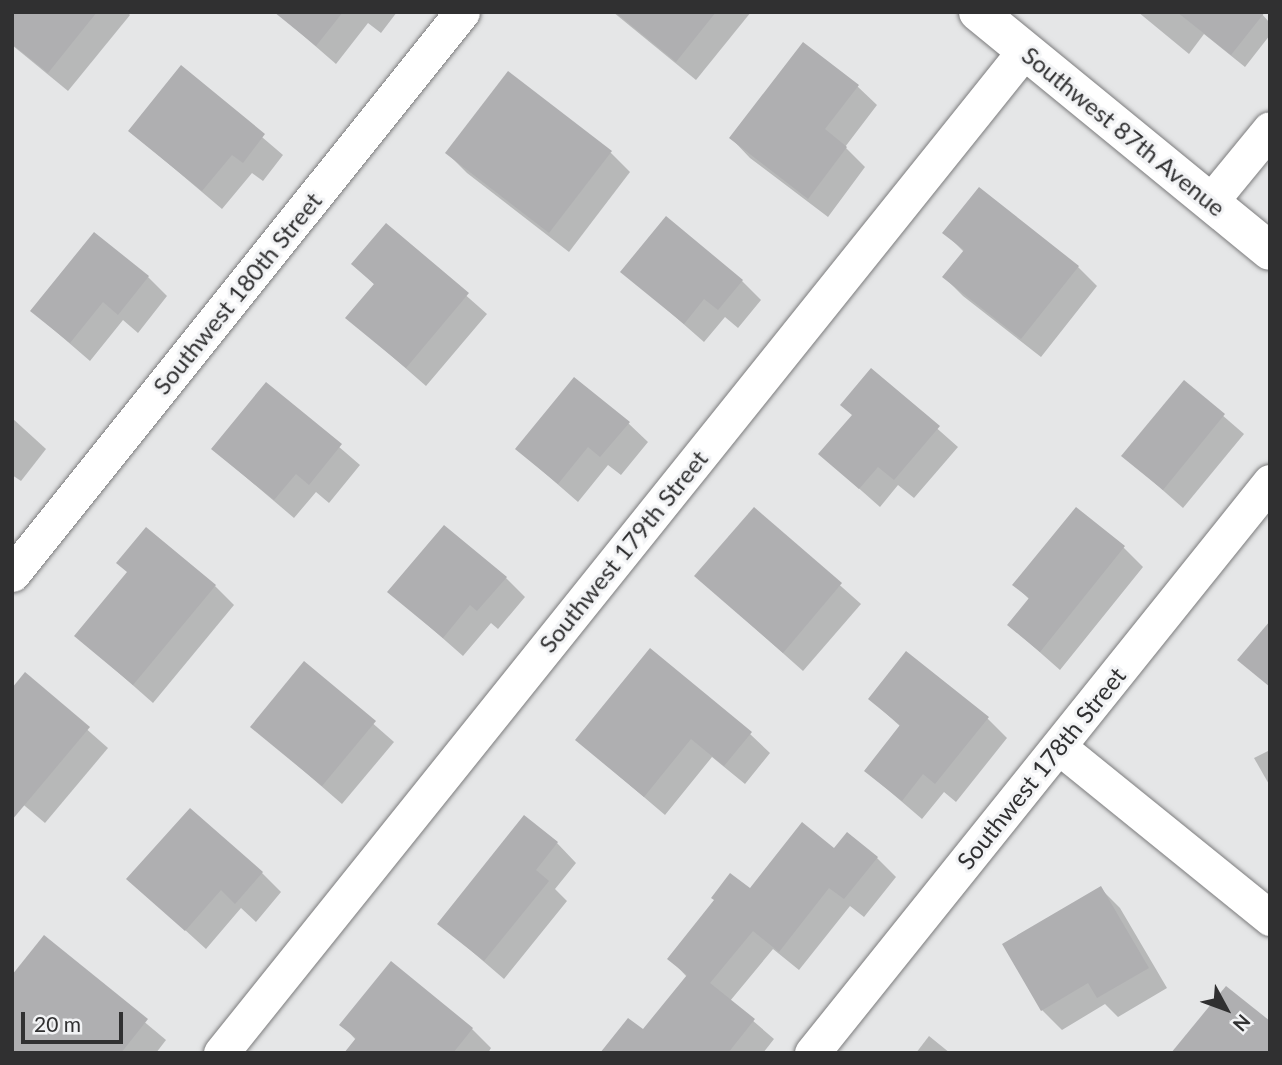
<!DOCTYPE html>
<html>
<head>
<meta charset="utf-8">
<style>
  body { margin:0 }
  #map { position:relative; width:1282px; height:1065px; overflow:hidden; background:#e5e6e7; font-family:Lato,sans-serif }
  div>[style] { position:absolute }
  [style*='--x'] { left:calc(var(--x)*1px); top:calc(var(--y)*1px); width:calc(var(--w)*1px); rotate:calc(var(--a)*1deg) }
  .shadow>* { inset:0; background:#0003 }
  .building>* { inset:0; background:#afafb1 }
  .roads { filter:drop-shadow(0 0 2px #7c7c7d) drop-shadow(0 0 2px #7c7c7d) }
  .street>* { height:35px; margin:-17.5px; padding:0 17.5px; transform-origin:17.5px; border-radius:17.5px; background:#fff }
  .secondary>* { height:38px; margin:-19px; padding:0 19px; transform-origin:19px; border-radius:19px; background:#fff }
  span { translate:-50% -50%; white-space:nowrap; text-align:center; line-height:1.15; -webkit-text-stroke:6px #f2f3f5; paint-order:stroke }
  .street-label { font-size:24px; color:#303031 }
  .frame { position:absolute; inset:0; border:14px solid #303031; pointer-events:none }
  .north { position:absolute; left:1191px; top:974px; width:70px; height:70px; -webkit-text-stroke:5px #f2f3f5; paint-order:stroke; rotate:131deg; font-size:19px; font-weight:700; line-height:28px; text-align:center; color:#303031 }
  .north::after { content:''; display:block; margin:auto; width:24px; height:32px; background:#303031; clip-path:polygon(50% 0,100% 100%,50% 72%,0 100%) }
  .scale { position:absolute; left:21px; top:1012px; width:102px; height:32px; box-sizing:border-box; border:4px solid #303031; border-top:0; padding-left:9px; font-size:21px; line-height:24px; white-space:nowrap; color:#303031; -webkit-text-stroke:5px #f2f3f5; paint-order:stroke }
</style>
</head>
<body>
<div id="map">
  <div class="shadow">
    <div style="clip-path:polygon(12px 12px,127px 12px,130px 15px,68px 91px,12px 45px)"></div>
    <div style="clip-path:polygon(276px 12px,397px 12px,381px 33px,368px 23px,336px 64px)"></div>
    <div style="clip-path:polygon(613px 12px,751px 12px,696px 80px)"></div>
    <div style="clip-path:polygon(1138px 12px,1260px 12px,1270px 23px,1270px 35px,1245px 67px,1204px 34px,1189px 54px)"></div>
    <div style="clip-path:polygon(181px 68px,283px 155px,263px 181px,252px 173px,222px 209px,130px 131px)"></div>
    <div style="clip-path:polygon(857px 86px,877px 105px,845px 147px,865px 167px,828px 217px,750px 158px,731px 138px)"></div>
    <div style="clip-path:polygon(447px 153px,611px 153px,630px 172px,569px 252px,467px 173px)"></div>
    <div style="clip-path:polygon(386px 225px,487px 314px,426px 386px,348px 318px,375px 285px,354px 264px)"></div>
    <div style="clip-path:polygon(945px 233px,1078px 267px,1097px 286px,1041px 357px,963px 296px,944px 277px,964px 252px)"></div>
    <div style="clip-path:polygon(623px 271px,742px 281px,761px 300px,738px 328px,725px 317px,704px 342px)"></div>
    <div style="clip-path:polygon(148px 277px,167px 296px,138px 333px,123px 320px,90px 361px,32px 311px)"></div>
    <div style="clip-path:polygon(872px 371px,958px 447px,914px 498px,898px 485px,880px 507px,820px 454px,853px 416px)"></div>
    <div style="clip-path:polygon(1184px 382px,1244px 434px,1183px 508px,1124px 456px)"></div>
    <div style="clip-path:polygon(266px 384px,360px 465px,329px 503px,316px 492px,294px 518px,213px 449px)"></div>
    <div style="clip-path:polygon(12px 418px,46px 449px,21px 481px,12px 475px)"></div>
    <div style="clip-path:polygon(628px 423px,648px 442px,621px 475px,608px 465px,578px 502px,517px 449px)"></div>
    <div style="clip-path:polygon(754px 509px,861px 604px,803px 671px,696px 576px)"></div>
    <div style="clip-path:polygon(1123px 547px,1143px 567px,1060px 670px,1009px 625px,1030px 600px,1015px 585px)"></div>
    <div style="clip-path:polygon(506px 578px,525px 597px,498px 629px,491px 623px,463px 656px,390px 592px)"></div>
    <div style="clip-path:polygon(215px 586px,234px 605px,153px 703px,77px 636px)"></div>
    <div style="clip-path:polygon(304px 663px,394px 742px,342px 804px,252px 726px)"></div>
    <div style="clip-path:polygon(25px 675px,108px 748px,45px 823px,12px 795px)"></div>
    <div style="clip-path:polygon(870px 699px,987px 718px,1007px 738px,956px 802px,944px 792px,922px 819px,866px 771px,901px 727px)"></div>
    <div style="clip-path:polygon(750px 734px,770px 753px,745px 784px,712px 757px,665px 815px,577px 740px)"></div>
    <div style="clip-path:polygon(1270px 750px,1270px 786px,1254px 758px)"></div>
    <div style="clip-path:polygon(557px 843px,576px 863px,555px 889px,567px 901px,504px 979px,440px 924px)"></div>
    <div style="clip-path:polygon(834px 850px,877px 858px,896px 877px,864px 917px,850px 906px,799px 970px,773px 949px,730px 1001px,774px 1039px,763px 1053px,602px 1053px,643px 1032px,687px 977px,670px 959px,750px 891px)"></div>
    <div style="clip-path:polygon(262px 873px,281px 892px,256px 922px,241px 908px,206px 949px,129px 879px)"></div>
    <div style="clip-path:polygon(1100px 888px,1120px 908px,1167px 988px,1118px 1017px,1105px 1004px,1062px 1030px,1042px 1010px)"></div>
    <div style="clip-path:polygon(44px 938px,166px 1040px,156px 1053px,12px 1053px)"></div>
    <div style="clip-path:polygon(342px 1025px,472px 1029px,491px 1048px,488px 1053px,346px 1053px,356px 1040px)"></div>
    <div style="clip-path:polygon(929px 1036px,950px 1053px,916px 1053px)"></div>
  </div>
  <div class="building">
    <div style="clip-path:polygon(12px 12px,97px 12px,48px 73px,12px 44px)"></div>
    <div style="clip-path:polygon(274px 12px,343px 12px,316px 46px)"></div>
    <div style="clip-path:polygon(615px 12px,716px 12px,676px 62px)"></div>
    <div style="clip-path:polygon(1177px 12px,1265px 12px,1231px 55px)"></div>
    <div style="clip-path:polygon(803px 42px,859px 85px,825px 129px,847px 147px,808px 199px,729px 138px)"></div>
    <div style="clip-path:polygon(181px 65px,265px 134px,243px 163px,232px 155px,202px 191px,128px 131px)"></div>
    <div style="clip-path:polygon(508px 71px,612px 151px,549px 233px,445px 153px)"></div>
    <div style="clip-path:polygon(979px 187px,1079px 266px,1021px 339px,942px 277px,964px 250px,942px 233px)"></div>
    <div style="clip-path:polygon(666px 216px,743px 280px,718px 310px,704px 299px,684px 324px,620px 272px)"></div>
    <div style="clip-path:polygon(386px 223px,469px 293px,406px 368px,345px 318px,374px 284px,351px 264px)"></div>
    <div style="clip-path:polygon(94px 232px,149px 276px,118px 315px,103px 302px,70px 343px,30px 311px)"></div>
    <div style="clip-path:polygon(871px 368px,940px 426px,894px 480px,878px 467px,859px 489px,818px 454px,852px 415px,840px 405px)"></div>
    <div style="clip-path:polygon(574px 377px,630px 422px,600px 457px,588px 447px,558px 484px,515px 449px)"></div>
    <div style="clip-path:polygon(1184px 380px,1225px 414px,1163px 490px,1121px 456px)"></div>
    <div style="clip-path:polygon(266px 382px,342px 444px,309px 485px,296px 474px,274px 500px,211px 449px)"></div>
    <div style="clip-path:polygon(754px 507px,842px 583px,783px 653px,694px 576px)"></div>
    <div style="clip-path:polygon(1076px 507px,1125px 546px,1040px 652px,1007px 625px,1029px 598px,1012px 585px)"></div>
    <div style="clip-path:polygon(444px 525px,507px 577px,477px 611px,470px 605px,443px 638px,387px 592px)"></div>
    <div style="clip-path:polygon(146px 527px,216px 585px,133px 685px,74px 636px,127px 572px,116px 563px)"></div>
    <div style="clip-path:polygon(1270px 621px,1270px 687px,1237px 660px)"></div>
    <div style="clip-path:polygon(650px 648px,752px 732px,724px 766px,691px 739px,644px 797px,575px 740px)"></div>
    <div style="clip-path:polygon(906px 651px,989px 717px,935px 784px,923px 774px,902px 801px,864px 771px,900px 725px,868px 699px)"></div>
    <div style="clip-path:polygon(304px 661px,376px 721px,322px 786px,250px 727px)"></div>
    <div style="clip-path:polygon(25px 672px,90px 727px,12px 820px,12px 688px)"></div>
    <div style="clip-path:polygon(190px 808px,263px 872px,235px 904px,221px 890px,185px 931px,126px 879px)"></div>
    <div style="clip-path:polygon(524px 815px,558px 842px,536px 870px,549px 881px,484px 961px,437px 924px)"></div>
    <div style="clip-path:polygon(802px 822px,834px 848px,847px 832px,878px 857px,844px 899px,829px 888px,779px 952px,753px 931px,710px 983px,755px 1019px,728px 1053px,600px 1053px,628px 1018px,643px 1029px,687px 975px,667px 959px,714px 900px,711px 898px,730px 873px,750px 888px)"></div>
    <div style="clip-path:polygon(1101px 886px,1149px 968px,1097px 998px,1088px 983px,1041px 1011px,1002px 944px)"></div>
    <div style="clip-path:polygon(44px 935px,148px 1019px,121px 1053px,12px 1053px,12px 975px)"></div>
    <div style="clip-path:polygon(391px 961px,473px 1028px,453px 1053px,344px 1053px,356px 1038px,339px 1025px)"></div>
    <div style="clip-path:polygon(1226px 986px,1270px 1021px,1270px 1053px,1171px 1053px)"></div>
  </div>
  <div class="roads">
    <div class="street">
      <div style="--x:1210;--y:202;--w:94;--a:-50.6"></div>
      <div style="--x:12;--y:574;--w:720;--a:-51.32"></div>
      <div style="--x:1059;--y:747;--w:272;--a:39"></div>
      <div style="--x:221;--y:1053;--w:1285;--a:-51.28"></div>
      <div style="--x:812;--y:1053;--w:732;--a:-51.27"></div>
    </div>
    <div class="secondary">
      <div style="--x:978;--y:12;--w:377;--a:39.3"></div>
    </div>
  </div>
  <div class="street-label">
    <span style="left:1124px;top:131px;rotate:39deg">Southwest 87th Avenue</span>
    <span style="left:237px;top:293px;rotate:-51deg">Southwest 180th Street</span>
    <span style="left:623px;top:551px;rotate:-51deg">Southwest 179th Street</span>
    <span style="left:1041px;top:768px;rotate:-51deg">Southwest 178th Street</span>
  </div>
  <div class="frame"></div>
  <div class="north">N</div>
  <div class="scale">20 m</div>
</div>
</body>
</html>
